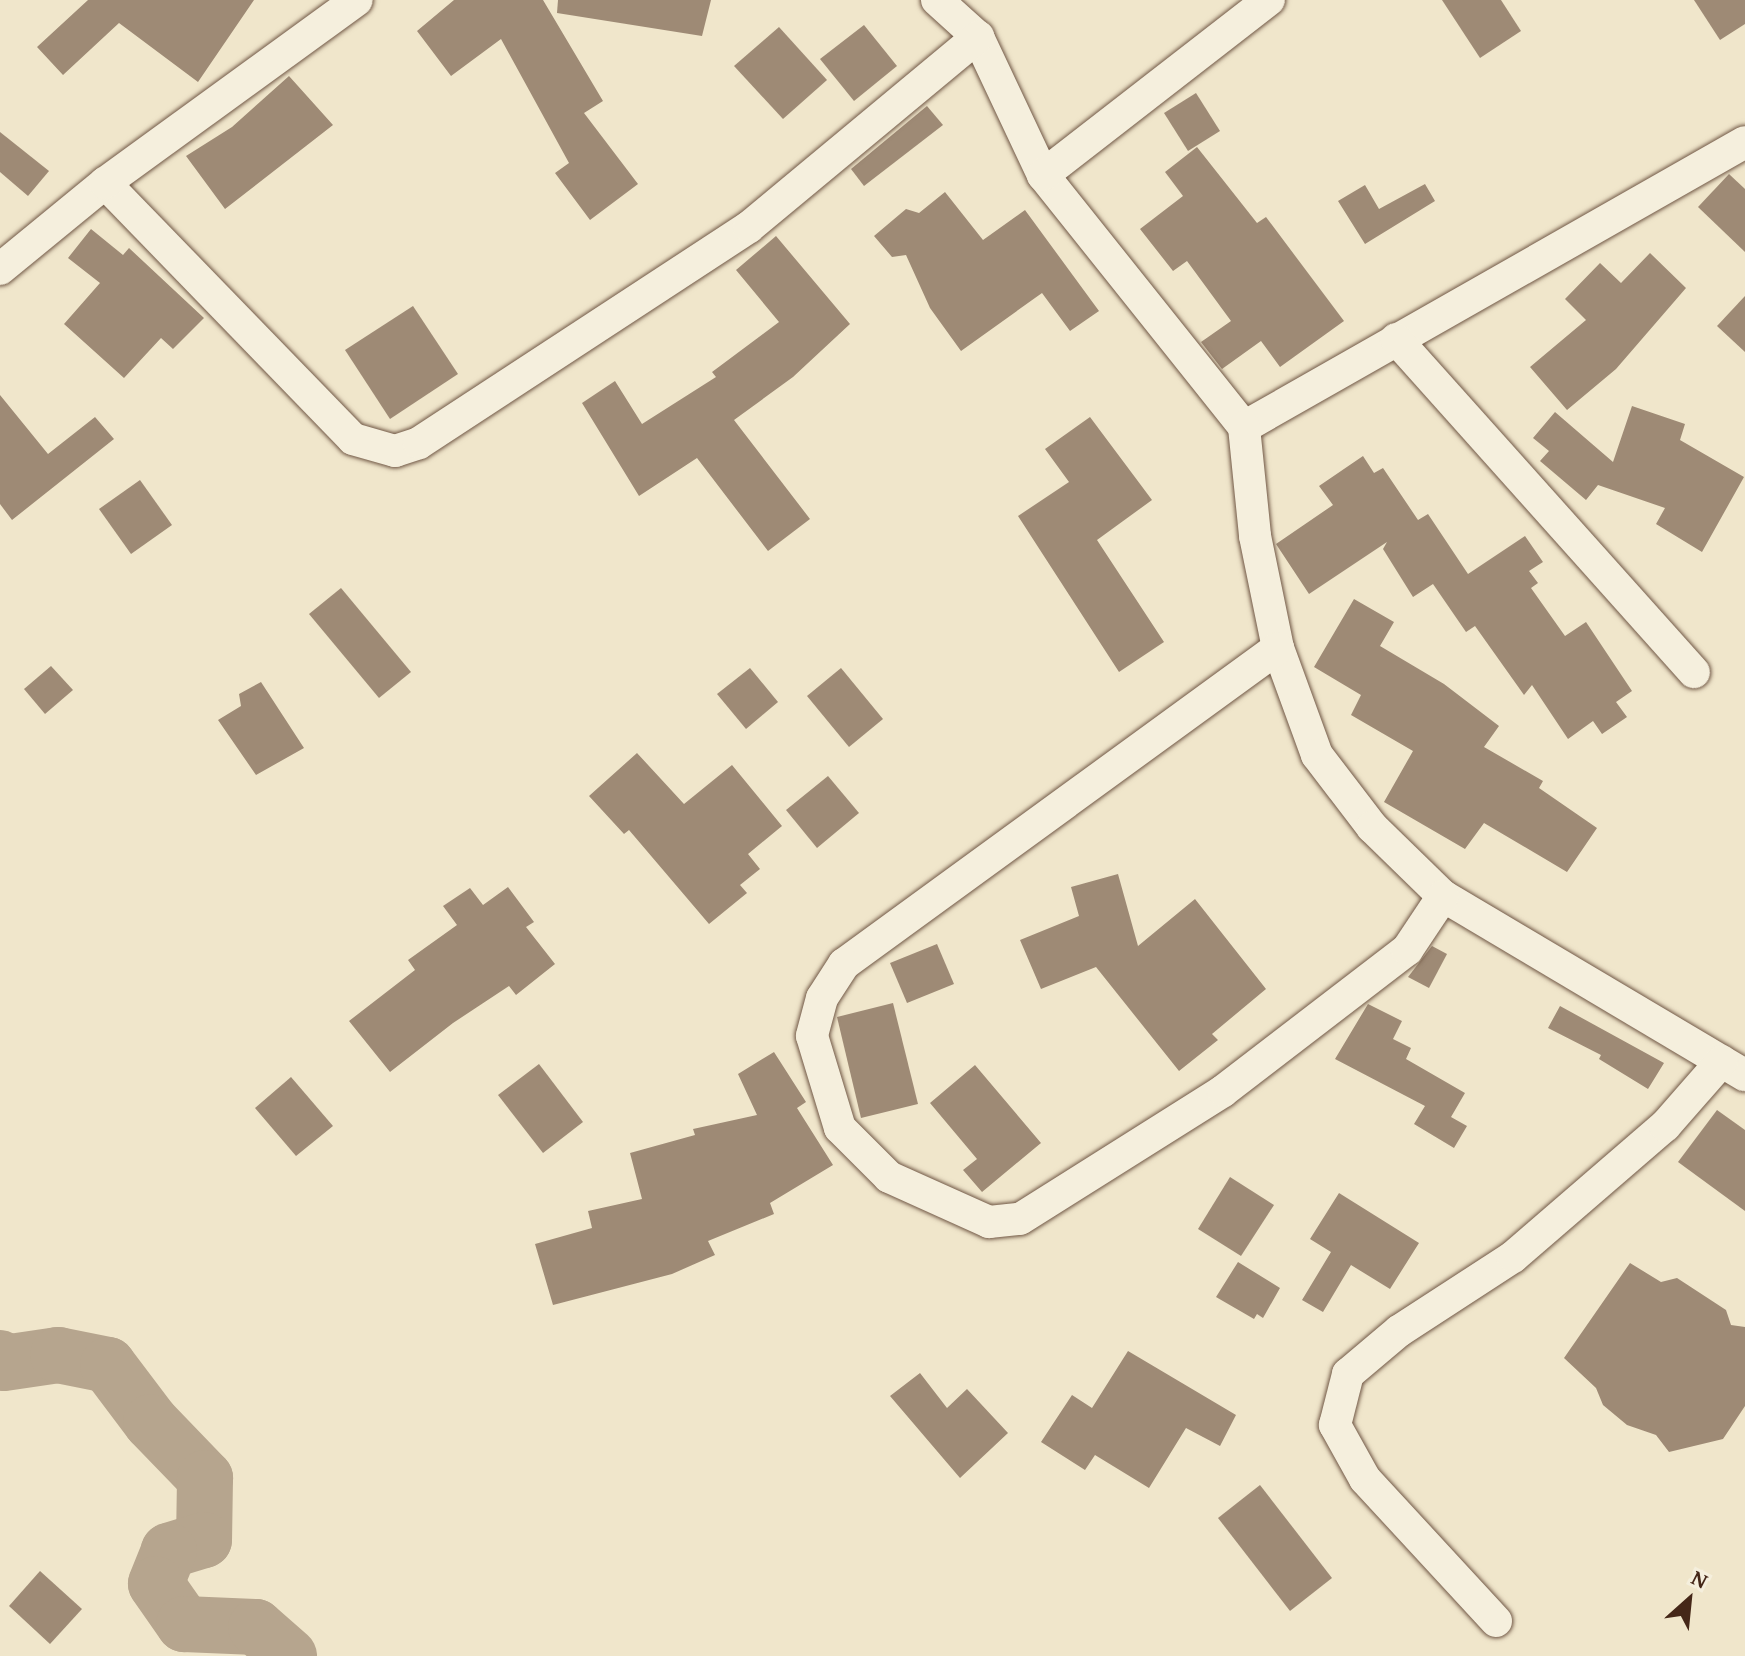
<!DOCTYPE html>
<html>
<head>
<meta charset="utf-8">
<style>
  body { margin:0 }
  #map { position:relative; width:1745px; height:1656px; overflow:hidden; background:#f0e6cb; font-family:"Gentium Book Plus",serif }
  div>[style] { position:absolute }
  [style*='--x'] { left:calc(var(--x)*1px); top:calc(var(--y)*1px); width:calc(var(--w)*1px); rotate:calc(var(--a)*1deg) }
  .river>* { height:56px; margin:-28px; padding:0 28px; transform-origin:28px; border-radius:28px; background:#b6a58e }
  .building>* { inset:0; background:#9e8a75 }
  .roads { filter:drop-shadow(0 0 2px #705745) drop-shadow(0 0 2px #705745) }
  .minor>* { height:32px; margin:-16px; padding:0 16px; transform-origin:16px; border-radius:16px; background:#f5efdd }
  span { translate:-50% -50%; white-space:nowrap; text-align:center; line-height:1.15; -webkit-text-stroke:7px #f5efdd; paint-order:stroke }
  .north { position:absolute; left:1649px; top:1560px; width:80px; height:80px; -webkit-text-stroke:6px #f5efdd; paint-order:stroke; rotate:27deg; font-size:22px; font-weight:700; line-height:32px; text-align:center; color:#452718 }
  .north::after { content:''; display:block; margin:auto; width:28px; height:36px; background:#452718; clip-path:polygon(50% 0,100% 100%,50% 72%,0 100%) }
</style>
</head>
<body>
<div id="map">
  <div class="river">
    <div style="--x:0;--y:1358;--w:6;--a:51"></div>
    <div style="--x:4;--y:1363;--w:55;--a:-8.4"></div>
    <div style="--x:58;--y:1355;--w:51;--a:11.3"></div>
    <div style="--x:108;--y:1365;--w:71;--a:53"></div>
    <div style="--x:151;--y:1422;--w:78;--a:46"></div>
    <div style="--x:205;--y:1478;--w:62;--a:90.9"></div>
    <div style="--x:204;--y:1540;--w:37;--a:163"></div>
    <div style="--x:169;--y:1551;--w:35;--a:112"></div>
    <div style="--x:156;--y:1584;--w:49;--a:55"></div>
    <div style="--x:184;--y:1624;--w:72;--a:2.4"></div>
    <div style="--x:256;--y:1627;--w:44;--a:41.3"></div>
  </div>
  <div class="building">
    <div style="clip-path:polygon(88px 0,254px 0,198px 82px,119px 23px,63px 75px,37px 47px)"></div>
    <div style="clip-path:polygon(454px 0,543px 0,603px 101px,584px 113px,638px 184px,590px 220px,555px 173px,569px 163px,501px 39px,451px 76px,417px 31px)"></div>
    <div style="clip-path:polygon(558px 0,711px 0,702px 36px,557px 13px)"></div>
    <div style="clip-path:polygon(1442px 0,1501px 0,1521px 31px,1480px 58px)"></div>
    <div style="clip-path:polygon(1694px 0,1745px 0,1745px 24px,1720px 40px)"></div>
    <div style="clip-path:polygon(864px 25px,897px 66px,854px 101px,820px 59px)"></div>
    <div style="clip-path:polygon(779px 27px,827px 80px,783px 119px,734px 66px)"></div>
    <div style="clip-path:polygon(289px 76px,333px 125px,225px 209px,186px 156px,232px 127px)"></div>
    <div style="clip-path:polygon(1196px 93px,1220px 131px,1188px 151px,1164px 113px)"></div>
    <div style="clip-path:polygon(927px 106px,943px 125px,864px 186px,851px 169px)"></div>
    <div style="clip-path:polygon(0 132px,49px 171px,28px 196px,0 172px)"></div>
    <div style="clip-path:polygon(1197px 147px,1257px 223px,1266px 217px,1344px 321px,1280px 367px,1261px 341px,1222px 369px,1201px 342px,1231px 321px,1187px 261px,1173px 271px,1140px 229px,1183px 196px,1165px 172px)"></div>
    <div style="clip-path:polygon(1729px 174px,1745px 189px,1745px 252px,1698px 207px)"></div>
    <div style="clip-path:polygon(1425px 184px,1435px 201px,1365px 244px,1338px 201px,1365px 185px,1379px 209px)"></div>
    <div style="clip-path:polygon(945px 192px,983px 240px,1025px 210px,1099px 311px,1070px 331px,1042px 293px,961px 351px,930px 308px,906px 255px,892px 257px,874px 236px,906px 209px,919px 213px)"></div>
    <div style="clip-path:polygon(91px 229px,123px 255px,129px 248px,204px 318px,173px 349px,161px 338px,124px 378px,64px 324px,100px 283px,68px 258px)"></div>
    <div style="clip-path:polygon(776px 236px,850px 324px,793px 377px,734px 420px,810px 519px,768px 551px,697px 458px,639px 496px,582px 403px,615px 381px,642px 424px,716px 377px,712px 372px,779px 322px,736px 270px)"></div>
    <div style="clip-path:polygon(1650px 253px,1686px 288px,1616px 369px,1567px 410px,1530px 367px,1586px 320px,1565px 299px,1600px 263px,1621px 283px)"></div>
    <div style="clip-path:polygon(1745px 296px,1745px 352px,1717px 326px)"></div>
    <div style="clip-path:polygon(413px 306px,458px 374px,390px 419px,345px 350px)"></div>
    <div style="clip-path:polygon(0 395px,48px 454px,95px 417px,114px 439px,12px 520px,0 504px)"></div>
    <div style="clip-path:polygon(1632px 406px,1685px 424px,1680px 440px,1744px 477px,1702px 552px,1656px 524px,1665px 508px,1598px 485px,1586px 500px,1540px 461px,1549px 451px,1533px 438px,1555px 412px,1613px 462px)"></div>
    <div style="clip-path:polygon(1090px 417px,1152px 500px,1097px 540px,1164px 642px,1119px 672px,1018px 516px,1069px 482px,1045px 449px)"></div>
    <div style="clip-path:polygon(1363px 456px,1374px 473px,1383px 468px,1418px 520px,1428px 514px,1468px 574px,1525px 536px,1543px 562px,1529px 571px,1538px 583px,1531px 588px,1565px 636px,1586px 622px,1632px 691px,1616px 702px,1627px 717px,1602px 734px,1593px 721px,1568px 739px,1532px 685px,1524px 695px,1475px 626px,1466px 632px,1433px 584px,1413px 597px,1383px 549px,1387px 542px,1309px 594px,1276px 544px,1333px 505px,1319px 486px)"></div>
    <div style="clip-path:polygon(140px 480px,172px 525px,131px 554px,99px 509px)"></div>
    <div style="clip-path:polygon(341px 588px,411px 672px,379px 698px,309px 614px)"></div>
    <div style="clip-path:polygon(1354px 599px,1394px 622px,1380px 646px,1444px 684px,1499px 726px,1484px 747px,1543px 781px,1539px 788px,1597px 828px,1567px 872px,1484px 823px,1465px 849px,1384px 802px,1413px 751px,1351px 715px,1361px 695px,1314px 667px)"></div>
    <div style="clip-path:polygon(51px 666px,73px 690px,45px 714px,24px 689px)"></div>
    <div style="clip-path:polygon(750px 668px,778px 702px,746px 729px,717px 694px)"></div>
    <div style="clip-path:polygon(841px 668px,883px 719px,849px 747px,807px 696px)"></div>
    <div style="clip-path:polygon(261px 682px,304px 748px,256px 775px,218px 720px,241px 706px,239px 694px)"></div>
    <div style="clip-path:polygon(637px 753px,684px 804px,732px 765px,782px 826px,748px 854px,760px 869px,740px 885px,747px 893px,709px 924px,629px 830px,624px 834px,589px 796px)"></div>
    <div style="clip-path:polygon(828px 776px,859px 813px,817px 848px,786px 810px)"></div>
    <div style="clip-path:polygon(1118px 874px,1138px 946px,1195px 899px,1266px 989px,1212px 1034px,1218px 1040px,1179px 1071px,1096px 967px,1041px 989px,1020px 940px,1079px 916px,1071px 887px)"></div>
    <div style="clip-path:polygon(508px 887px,534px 922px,526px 927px,555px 964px,516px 995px,509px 986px,453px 1023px,390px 1072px,349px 1021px,415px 970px,408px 960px,457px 925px,443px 906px,470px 888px,483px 905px)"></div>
    <div style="clip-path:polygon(937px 944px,954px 984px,907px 1003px,890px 963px)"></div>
    <div style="clip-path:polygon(1432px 946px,1447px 954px,1429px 988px,1408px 977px)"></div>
    <div style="clip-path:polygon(893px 1003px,918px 1104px,861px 1118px,837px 1017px)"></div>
    <div style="clip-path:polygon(1368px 1004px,1402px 1021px,1393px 1039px,1411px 1048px,1406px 1059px,1465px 1093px,1451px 1117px,1467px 1126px,1454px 1148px,1414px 1124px,1425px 1106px,1335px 1059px)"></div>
    <div style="clip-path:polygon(1560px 1006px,1664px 1063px,1648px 1089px,1599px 1059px,1601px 1055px,1548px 1028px)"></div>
    <div style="clip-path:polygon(774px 1052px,806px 1102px,797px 1108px,833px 1165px,770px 1203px,774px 1214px,708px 1241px,715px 1255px,672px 1274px,553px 1305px,535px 1244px,592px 1228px,588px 1211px,642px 1199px,630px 1153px,695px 1135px,693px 1129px,757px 1115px,738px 1074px)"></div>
    <div style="clip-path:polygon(539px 1064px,583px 1122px,543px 1153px,498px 1095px)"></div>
    <div style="clip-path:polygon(975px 1065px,1041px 1143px,982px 1192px,963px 1170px,977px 1159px,930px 1103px)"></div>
    <div style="clip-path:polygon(291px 1077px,333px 1126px,296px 1156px,255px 1108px)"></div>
    <div style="clip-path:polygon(1717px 1110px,1745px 1130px,1745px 1211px,1678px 1162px)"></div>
    <div style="clip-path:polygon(1230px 1177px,1274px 1205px,1241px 1256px,1198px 1229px)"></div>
    <div style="clip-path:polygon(1339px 1193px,1419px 1243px,1390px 1289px,1351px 1265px,1323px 1312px,1302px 1300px,1331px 1252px,1310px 1239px)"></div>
    <div style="clip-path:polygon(1238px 1262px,1280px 1288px,1263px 1318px,1257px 1314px,1254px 1319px,1216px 1297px)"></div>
    <div style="clip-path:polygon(1630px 1263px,1661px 1282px,1677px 1278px,1726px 1310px,1731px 1325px,1745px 1327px,1745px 1406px,1723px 1439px,1669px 1452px,1656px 1435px,1627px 1425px,1603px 1405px,1596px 1388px,1564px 1358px)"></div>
    <div style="clip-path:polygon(1128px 1351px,1236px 1415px,1220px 1446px,1186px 1428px,1149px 1488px,1095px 1455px,1085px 1470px,1041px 1442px,1072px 1395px,1092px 1408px)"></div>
    <div style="clip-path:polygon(920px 1373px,947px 1408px,967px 1389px,1008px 1433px,960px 1478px,890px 1396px)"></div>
    <div style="clip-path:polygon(1260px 1485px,1332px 1578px,1290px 1611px,1218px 1518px)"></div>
    <div style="clip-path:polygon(40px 1571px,82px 1609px,50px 1644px,9px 1606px)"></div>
  </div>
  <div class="roads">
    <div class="minor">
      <div style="--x:937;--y:0;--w:55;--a:42.1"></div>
      <div style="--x:978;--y:37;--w:153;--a:64.8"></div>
      <div style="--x:1043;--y:175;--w:322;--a:51.4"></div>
      <div style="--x:1244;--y:427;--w:576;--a:-29.63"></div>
      <div style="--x:1043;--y:175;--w:286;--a:-37.8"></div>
      <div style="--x:105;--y:183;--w:356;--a:45.9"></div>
      <div style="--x:353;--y:439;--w:44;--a:15.9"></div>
      <div style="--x:395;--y:451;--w:25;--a:-18"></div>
      <div style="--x:419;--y:443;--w:394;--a:-33.2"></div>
      <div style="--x:749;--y:227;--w:298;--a:-39.7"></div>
      <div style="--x:0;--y:269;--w:136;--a:-39.3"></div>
      <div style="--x:105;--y:183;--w:311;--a:-36"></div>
      <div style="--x:1396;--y:339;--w:447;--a:48.2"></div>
      <div style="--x:1244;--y:427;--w:110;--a:84.2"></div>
      <div style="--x:1255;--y:536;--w:114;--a:78.4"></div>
      <div style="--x:1278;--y:648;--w:114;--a:70"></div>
      <div style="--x:1317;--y:755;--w:91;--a:52.6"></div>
      <div style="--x:1372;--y:827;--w:99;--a:44.2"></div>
      <div style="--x:1443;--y:896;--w:351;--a:30.7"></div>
      <div style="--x:1278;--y:648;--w:537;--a:143.94"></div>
      <div style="--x:844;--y:964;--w:40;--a:122.9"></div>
      <div style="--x:822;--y:998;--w:39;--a:105"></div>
      <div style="--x:812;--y:1036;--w:96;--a:73.1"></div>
      <div style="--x:840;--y:1128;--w:69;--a:45"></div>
      <div style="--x:889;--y:1177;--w:110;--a:24.2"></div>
      <div style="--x:989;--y:1222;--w:31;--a:-6"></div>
      <div style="--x:1020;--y:1219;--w:240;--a:-32.2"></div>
      <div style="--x:1223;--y:1091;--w:232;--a:-37.5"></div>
      <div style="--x:1407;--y:950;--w:65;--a:-56.3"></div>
      <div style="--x:1496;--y:1621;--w:193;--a:-132.7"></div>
      <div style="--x:1365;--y:1479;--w:62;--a:-119.1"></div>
      <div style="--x:1335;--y:1425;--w:53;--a:-75.7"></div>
      <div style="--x:1348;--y:1374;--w:67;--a:-40.1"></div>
      <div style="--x:1399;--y:1331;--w:136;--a:-33"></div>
      <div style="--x:1513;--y:1257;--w:201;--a:-40.8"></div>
      <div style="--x:1665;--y:1126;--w:86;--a:-48.8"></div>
    </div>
  </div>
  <div class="north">N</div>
</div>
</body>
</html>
